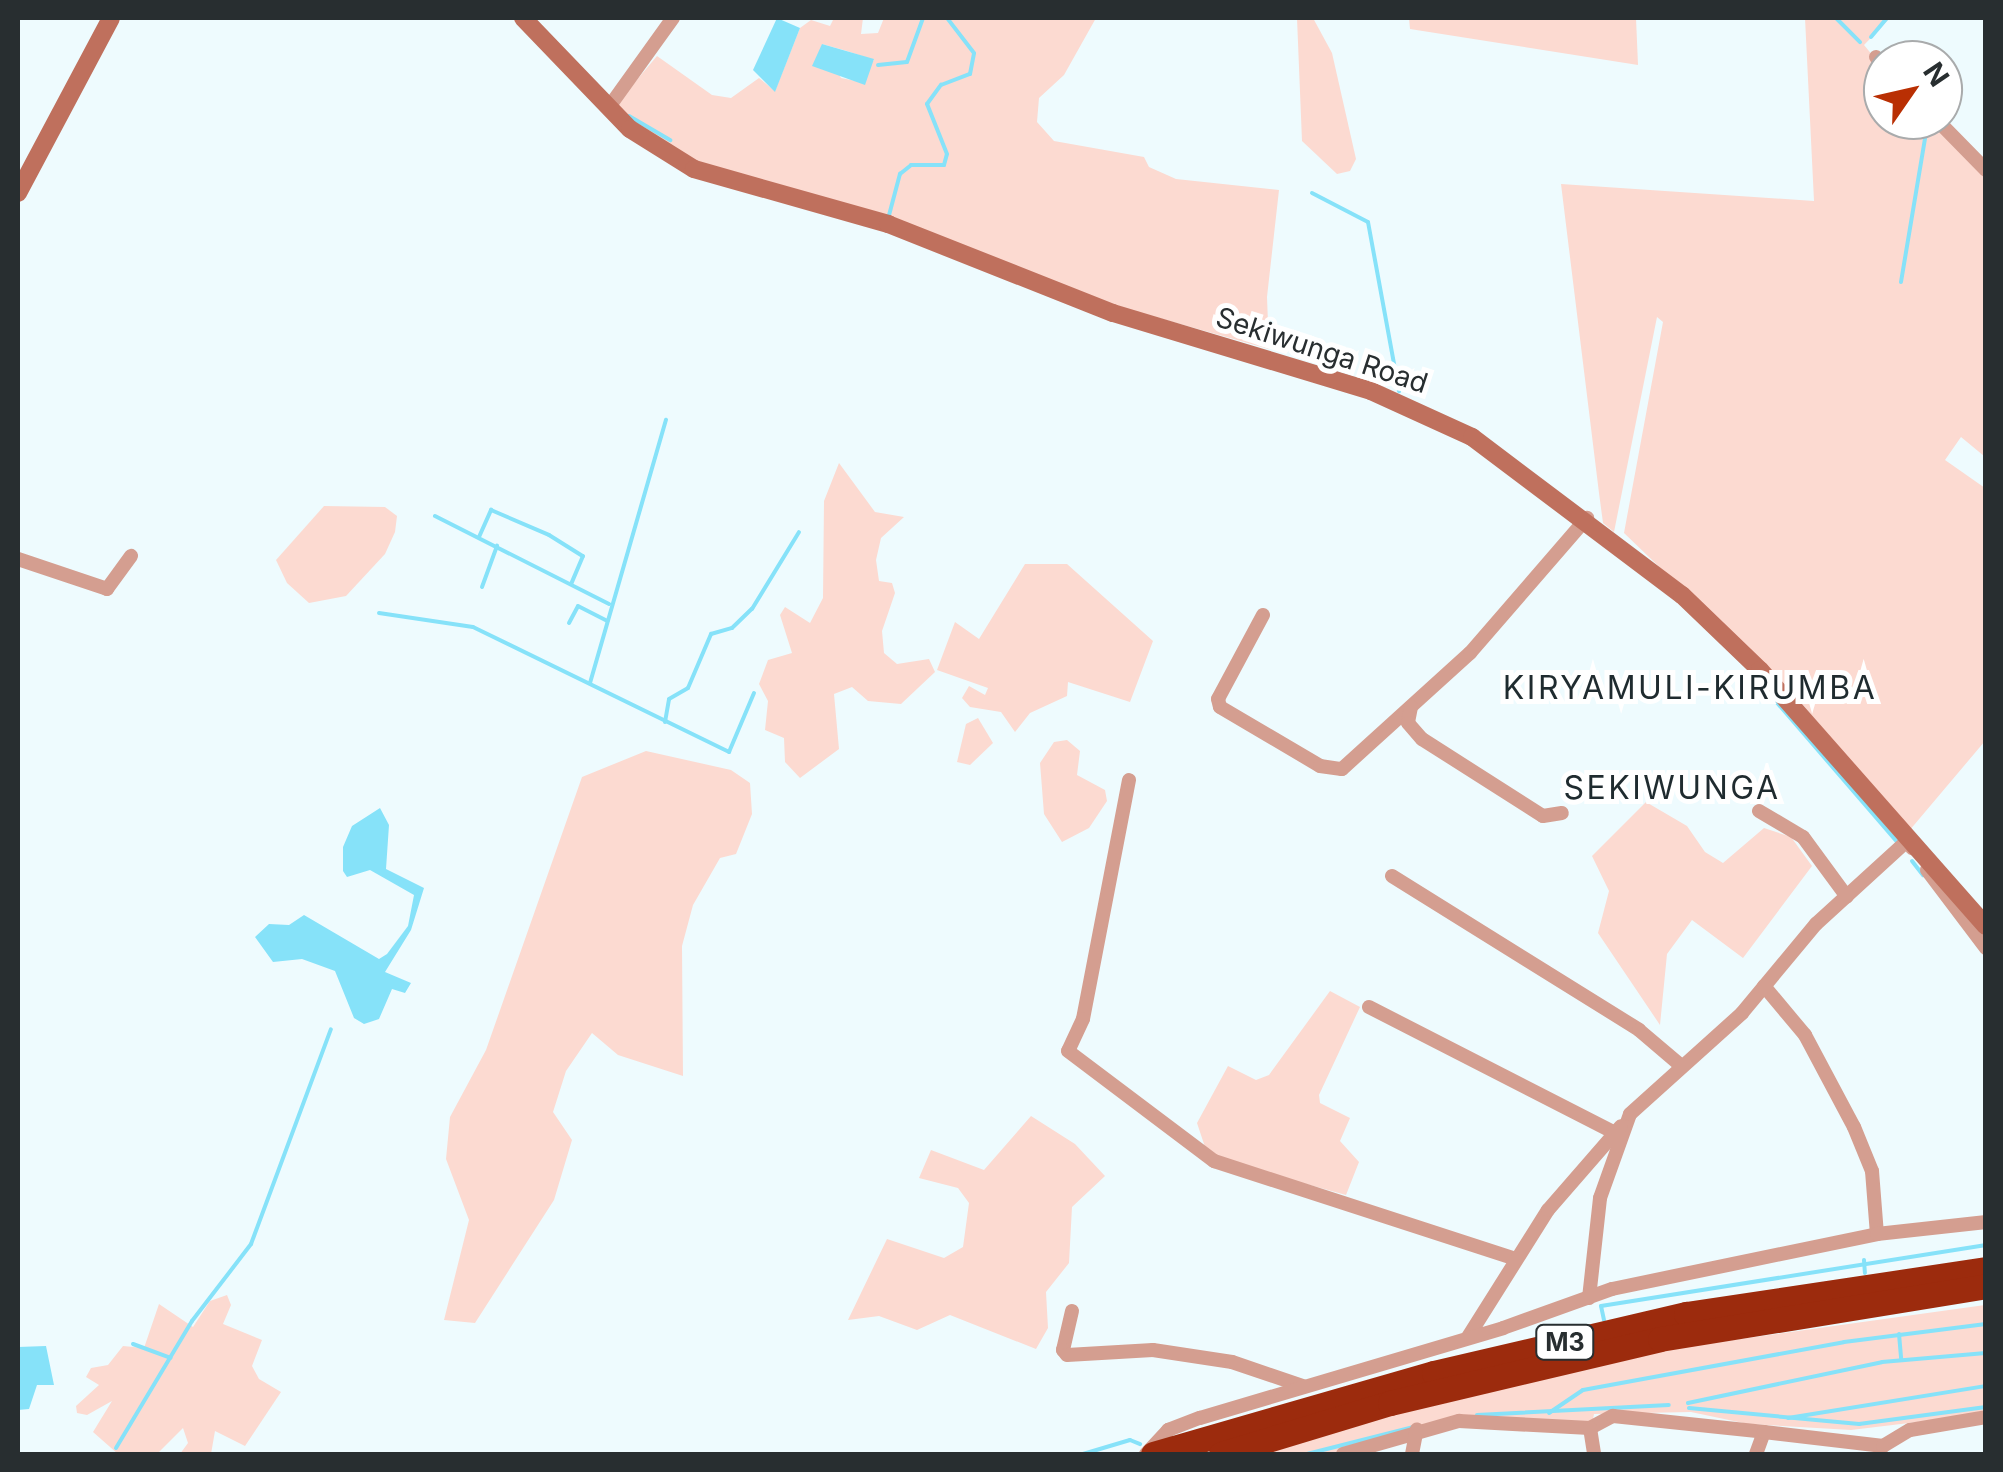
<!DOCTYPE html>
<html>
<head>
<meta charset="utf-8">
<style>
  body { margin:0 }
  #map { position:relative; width:2003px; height:1472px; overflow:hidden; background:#eefbfe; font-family:Inter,sans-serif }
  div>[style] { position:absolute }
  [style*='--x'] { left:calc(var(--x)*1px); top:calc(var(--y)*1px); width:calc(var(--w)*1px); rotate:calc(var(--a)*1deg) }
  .green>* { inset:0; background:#fcdad1 }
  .water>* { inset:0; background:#86e2f9 }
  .stream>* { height:4px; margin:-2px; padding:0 2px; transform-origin:2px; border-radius:2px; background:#86e2f9 }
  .minor>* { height:14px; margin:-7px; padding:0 7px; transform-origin:7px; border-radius:7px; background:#d49e90 }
  .secondary>* { height:18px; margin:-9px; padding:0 9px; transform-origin:9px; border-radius:9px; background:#bf705d }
  .motorway>* { height:25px; margin:-12.5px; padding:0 12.5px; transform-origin:12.5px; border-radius:12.5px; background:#9c2b0d }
  span { translate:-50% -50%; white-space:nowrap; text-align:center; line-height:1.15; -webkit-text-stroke:10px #fff; paint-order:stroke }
  .shield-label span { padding:2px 8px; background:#fff; border:2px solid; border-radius:8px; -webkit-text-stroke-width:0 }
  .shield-label { font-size:25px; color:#282e30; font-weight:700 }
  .street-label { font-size:28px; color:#282e30 }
  .quarter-label { font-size:32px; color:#1f2b2f; letter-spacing:2.5px }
  .frame { position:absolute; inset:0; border:20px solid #282e30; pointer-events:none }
  .north { position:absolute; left:1863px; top:40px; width:100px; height:100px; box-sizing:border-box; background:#fff; border:2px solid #a9abac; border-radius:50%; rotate:56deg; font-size:28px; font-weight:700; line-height:40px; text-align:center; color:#282e30 }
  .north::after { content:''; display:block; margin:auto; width:35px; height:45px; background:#b92f03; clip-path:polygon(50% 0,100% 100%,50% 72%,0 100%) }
</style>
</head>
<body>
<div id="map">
  <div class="green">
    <div style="clip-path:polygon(evenodd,834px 18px,863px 18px,861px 34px,878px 33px,884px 18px,1096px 18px,1064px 75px,1039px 98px,1037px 122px,1054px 141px,1144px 157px,1149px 167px,1176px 179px,1279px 190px,1267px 297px,1269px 349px,1134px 311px,704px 167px,614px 107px,657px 56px,712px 95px,731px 98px,759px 78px,775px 91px,800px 28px,811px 20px,830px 26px,834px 18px,822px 44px,847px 51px,874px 60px,856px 81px,841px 78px,822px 44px)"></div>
    <div style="clip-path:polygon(1297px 18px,1313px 18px,1332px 53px,1356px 159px,1350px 171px,1337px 174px,1302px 141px)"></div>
    <div style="clip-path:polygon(1409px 18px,1636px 18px,1638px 65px,1410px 29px)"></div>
    <div style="clip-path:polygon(1805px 18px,1890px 18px,1864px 45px,1883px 68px,1883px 120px,1933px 120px,1985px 176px,1985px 451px,1984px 456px,1961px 437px,1945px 460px,1985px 488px,1985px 741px,1909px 831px,1804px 706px,1624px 533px,1663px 322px,1657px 317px,1614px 532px,1603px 523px,1599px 493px,1561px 184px,1814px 201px)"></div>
    <div style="clip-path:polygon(839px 463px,875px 512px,904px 517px,881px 538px,876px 560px,879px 581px,892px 583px,895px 593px,882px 631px,884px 653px,897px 664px,929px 659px,935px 672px,901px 704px,868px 701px,852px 687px,834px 694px,839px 749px,800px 778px,785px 762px,784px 738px,765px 730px,768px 701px,759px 684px,768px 660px,792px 653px,780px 615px,785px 607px,810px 623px,823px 598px,824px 501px)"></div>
    <div style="clip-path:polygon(324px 506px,385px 507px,397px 516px,395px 532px,385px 554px,346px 596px,309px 603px,287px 583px,276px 560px)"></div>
    <div style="clip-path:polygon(1025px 564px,1067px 564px,1153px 641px,1130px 702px,1068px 682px,1067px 696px,1030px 713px,1015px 732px,1001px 712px,970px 707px,962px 698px,969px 686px,985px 695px,988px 688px,937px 670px,955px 622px,979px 639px)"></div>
    <div style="clip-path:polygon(978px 718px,993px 743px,970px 765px,957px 762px,966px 724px)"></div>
    <div style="clip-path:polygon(1067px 740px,1080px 751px,1077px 775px,1105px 790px,1107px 801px,1089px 828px,1062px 842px,1044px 814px,1040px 763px,1054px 742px)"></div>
    <div style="clip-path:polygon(646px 751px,731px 770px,750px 783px,752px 814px,736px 854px,720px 858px,693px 905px,682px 946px,683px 1076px,618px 1055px,592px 1033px,566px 1071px,553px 1112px,572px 1140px,554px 1200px,475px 1323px,444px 1320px,469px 1220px,446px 1159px,450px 1117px,486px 1050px,582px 777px)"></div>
    <div style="clip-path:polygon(1646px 802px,1687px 826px,1705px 852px,1723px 863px,1764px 828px,1791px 837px,1812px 866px,1743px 958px,1692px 920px,1667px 954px,1660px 1025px,1598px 933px,1609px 891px,1592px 856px)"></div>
    <div style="clip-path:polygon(1330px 991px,1360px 1007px,1319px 1095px,1320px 1103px,1350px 1118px,1340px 1141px,1359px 1162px,1346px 1195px,1227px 1162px,1205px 1147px,1197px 1123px,1228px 1066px,1256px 1080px,1269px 1075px)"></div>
    <div style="clip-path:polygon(1031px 1116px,1075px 1144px,1105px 1176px,1072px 1207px,1069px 1263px,1046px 1292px,1048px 1328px,1036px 1349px,950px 1315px,917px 1330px,879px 1316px,848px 1320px,887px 1239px,944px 1258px,963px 1247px,969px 1203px,958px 1188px,919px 1178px,931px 1150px,984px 1170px)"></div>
    <div style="clip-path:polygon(227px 1295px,231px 1305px,223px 1324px,262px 1340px,252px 1366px,259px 1379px,281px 1392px,245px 1446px,215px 1431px,211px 1454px,180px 1454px,188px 1443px,183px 1428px,157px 1454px,118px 1454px,93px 1432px,112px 1401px,87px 1415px,77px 1413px,76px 1406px,99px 1385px,86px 1377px,91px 1368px,108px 1365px,123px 1346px,144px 1348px,159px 1304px,193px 1327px,210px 1301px)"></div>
    <div style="clip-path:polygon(1985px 1305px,1985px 1410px,1959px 1417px,1851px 1430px,1748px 1424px,1691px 1412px,1594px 1414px,1591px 1430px,1470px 1425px,1391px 1432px,1331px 1454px,1247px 1454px,1604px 1358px)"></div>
  </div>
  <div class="water">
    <div style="clip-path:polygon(777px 18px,800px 28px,775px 92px,753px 70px)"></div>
    <div style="clip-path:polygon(822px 44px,874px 59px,865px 85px,812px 66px)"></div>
    <div style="clip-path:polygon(380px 808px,389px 825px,386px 869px,424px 888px,411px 930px,385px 972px,411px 983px,405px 993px,392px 989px,379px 1019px,364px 1024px,354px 1018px,335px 971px,302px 959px,273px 962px,255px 937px,269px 924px,289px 925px,304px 915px,379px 959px,387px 954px,408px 926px,414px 895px,370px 870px,347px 877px,343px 871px,343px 847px,352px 826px)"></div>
    <div style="clip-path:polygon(46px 1346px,54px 1385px,37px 1385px,29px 1409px,18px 1410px,18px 1347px)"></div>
  </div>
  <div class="stream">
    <div style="--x:1836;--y:18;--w:34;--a:45"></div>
    <div style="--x:1871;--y:37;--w:25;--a:-50"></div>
    <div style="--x:878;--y:65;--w:29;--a:-6"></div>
    <div style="--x:907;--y:62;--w:47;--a:-70"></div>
    <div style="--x:629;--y:116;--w:48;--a:30.3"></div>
    <div style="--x:1312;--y:193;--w:63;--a:27.4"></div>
    <div style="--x:1368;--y:222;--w:172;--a:79.6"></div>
    <div style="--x:888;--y:219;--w:47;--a:-75.1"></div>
    <div style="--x:900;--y:174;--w:14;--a:-39"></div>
    <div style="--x:911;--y:165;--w:33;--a:0"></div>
    <div style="--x:944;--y:165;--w:11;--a:-75"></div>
    <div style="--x:947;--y:154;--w:54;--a:-111.8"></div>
    <div style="--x:927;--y:104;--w:24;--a:-54"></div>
    <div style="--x:941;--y:85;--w:31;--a:-21"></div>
    <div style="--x:970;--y:74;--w:21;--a:-79"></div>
    <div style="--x:974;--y:53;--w:44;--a:-127.6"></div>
    <div style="--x:1901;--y:282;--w:164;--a:-80.5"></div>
    <div style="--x:435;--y:516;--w:195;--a:26.8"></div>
    <div style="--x:479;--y:537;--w:30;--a:-66"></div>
    <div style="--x:491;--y:510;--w:63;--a:23.3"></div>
    <div style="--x:549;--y:535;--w:40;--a:32"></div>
    <div style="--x:583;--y:556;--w:30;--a:113"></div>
    <div style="--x:482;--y:587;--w:44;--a:-69.9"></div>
    <div style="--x:379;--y:613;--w:95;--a:8.5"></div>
    <div style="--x:473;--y:627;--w:285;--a:26"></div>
    <div style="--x:729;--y:752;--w:64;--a:-67"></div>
    <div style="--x:569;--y:623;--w:19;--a:-62"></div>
    <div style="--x:578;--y:606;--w:33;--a:27"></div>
    <div style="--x:590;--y:683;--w:274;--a:-73.9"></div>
    <div style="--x:1773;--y:698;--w:191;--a:49.2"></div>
    <div style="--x:665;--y:722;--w:23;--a:-80"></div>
    <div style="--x:669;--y:699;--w:22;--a:-30"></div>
    <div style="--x:688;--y:688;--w:59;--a:-66.9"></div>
    <div style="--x:711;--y:634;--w:22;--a:-16"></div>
    <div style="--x:732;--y:628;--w:28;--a:-44"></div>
    <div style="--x:752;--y:609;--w:90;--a:-58.6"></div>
    <div style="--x:1912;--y:861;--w:18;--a:52"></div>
    <div style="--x:1864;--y:1260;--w:13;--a:86"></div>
    <div style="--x:1604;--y:1320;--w:14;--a:-102"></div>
    <div style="--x:1601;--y:1306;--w:390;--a:-9"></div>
    <div style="--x:1899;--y:1334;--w:25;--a:85"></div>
    <div style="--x:133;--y:1344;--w:40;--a:20.2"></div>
    <div style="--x:1688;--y:1403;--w:198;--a:-11.9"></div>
    <div style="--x:1882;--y:1362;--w:104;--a:-4.9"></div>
    <div style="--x:1689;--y:1408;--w:171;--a:5.4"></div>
    <div style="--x:1859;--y:1424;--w:128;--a:-7.6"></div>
    <div style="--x:1549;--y:1413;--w:41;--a:-34.1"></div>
    <div style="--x:1583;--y:1390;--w:265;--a:-10.4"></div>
    <div style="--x:1844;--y:1342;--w:143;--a:-7.2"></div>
    <div style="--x:1477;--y:1415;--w:192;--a:-3"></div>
    <div style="--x:1788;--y:1418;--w:201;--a:-9.2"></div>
    <div style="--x:116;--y:1448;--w:148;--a:-59.1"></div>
    <div style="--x:192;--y:1321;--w:97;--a:-52.5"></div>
    <div style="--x:251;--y:1244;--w:229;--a:-69.6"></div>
    <div style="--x:1083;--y:1454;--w:49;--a:-16.6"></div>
    <div style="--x:1130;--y:1440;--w:11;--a:22"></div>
    <div style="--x:1307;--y:1454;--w:110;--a:-14.2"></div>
  </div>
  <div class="minor">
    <div style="--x:1876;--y:57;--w:11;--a:49"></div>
    <div style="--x:609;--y:107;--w:110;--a:-54.3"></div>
    <div style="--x:1937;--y:120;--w:70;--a:45.6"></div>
    <div style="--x:18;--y:559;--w:94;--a:18.6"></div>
    <div style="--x:107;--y:589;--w:41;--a:-54"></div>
    <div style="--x:1263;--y:615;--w:95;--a:118.2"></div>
    <div style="--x:1218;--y:699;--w:8;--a:76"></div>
    <div style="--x:1220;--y:707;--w:116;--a:30.5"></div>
    <div style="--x:1320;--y:766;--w:22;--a:8"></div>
    <div style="--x:1342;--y:769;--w:173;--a:-42.2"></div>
    <div style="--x:1470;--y:653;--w:179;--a:-49.1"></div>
    <div style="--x:1411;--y:707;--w:16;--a:101"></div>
    <div style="--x:1408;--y:723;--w:21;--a:49"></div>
    <div style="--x:1422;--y:739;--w:143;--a:32.5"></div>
    <div style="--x:1543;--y:816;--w:19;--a:-9"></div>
    <div style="--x:1129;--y:780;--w:243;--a:100.9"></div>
    <div style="--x:1083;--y:1019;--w:35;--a:115"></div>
    <div style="--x:1068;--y:1051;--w:183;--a:37"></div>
    <div style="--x:1214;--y:1161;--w:317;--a:18"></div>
    <div style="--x:1759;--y:811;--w:51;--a:30.6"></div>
    <div style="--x:1803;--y:837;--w:74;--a:53.7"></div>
    <div style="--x:1927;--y:870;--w:98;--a:52.9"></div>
    <div style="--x:1392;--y:876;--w:291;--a:31.9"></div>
    <div style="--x:1639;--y:1030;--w:52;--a:40.4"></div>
    <div style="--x:1764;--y:986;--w:64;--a:50.1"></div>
    <div style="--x:1805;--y:1035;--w:104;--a:62"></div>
    <div style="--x:1854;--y:1127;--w:48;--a:67.8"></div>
    <div style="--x:1872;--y:1171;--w:63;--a:85.5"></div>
    <div style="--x:1369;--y:1007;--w:276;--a:27.1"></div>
    <div style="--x:1589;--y:1298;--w:101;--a:-83.7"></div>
    <div style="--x:1600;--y:1198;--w:89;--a:-70.3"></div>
    <div style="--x:1630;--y:1114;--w:151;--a:-42"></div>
    <div style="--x:1742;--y:1013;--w:116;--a:-50.3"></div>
    <div style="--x:1816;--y:924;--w:123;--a:-42.4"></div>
    <div style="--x:1907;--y:841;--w:9;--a:54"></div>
    <div style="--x:1072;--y:1311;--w:40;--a:103"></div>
    <div style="--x:1063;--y:1350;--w:6;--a:51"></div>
    <div style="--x:1067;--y:1355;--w:86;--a:-3.3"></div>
    <div style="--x:1153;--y:1350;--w:80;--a:8.6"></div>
    <div style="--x:1232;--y:1362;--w:75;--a:18.7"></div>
    <div style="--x:1468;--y:1337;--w:150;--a:-57.8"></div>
    <div style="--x:1548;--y:1210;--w:111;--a:-49"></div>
    <div style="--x:1590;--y:1428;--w:26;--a:-28"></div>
    <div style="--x:1613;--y:1416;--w:152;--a:6"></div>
    <div style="--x:1146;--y:1454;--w:33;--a:-47"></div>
    <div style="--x:1168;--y:1430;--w:34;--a:-21"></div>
    <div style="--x:1200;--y:1418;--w:316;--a:-16.5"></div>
    <div style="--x:1503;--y:1328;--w:116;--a:-19.7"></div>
    <div style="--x:1612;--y:1289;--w:271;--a:-11.7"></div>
    <div style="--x:1877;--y:1234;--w:110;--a:-6.3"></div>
    <div style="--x:1343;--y:1454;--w:121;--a:-15.9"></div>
    <div style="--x:1459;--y:1421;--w:131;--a:3.1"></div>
    <div style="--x:1590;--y:1428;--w:26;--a:81"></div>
    <div style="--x:1412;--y:1454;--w:25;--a:-79"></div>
    <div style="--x:1756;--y:1454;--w:23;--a:-70"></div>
    <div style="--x:1764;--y:1432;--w:120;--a:6.7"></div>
    <div style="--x:1883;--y:1446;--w:31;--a:-31"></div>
    <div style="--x:1910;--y:1430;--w:77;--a:-9.7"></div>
  </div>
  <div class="secondary">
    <div style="--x:523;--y:18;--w:154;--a:46.1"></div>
    <div style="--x:630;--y:129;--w:75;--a:32"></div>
    <div style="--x:694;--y:169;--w:202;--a:15.8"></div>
    <div style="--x:888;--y:224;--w:242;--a:21.6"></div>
    <div style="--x:1113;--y:313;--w:270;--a:16.8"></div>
    <div style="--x:1371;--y:391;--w:111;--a:24.5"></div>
    <div style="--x:1472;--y:437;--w:263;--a:37"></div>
    <div style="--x:1682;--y:595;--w:108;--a:43.9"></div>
    <div style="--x:1760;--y:670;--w:341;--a:48.6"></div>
    <div style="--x:18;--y:193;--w:198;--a:-62"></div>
  </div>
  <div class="motorway">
    <div style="--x:1153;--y:1454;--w:292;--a:-16.1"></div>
    <div style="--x:1434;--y:1373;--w:259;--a:-13.2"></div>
    <div style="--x:1686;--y:1314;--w:303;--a:-8.5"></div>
    <div style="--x:1221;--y:1454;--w:177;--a:-16.8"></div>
    <div style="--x:1390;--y:1403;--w:277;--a:-13.3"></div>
    <div style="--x:1660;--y:1339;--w:330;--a:-9.2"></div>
  </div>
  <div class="shield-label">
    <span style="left:1565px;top:1342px">M3</span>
  </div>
  <div class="street-label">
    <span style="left:1322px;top:350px;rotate:18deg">Sekiwunga Road</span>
  </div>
  <div class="quarter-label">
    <span style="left:1690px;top:688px">KIRYAMULI-KIRUMBA</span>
    <span style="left:1672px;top:788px">SEKIWUNGA</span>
  </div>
  <div class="frame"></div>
  <div class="north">N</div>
</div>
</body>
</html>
